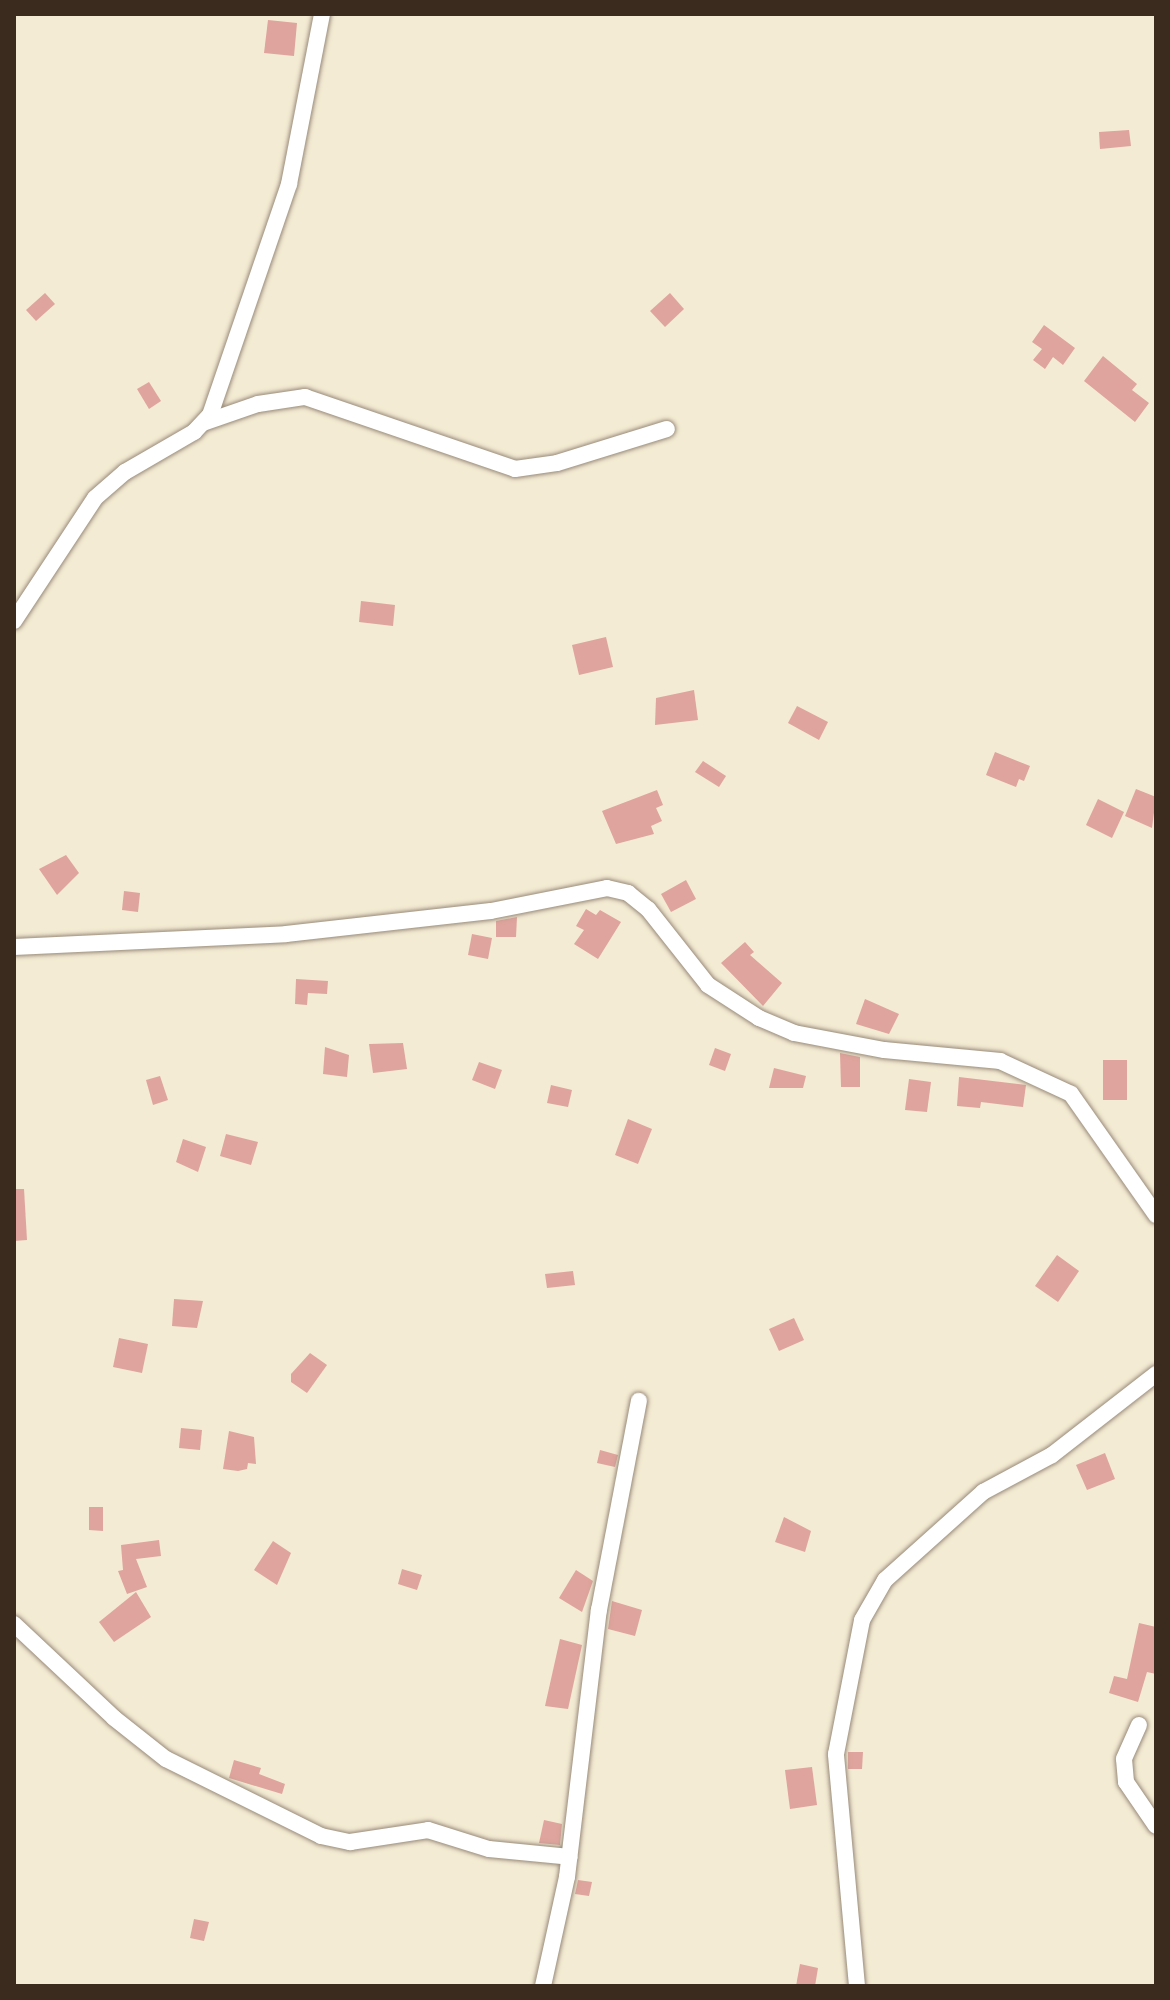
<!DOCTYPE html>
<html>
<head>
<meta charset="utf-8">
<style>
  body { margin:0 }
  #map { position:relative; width:1170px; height:2000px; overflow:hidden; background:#f4ebd4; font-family:"Comic Neue",sans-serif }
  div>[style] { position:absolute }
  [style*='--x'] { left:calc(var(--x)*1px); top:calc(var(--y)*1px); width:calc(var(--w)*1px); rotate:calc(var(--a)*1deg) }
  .building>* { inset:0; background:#dea49d }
  .roads { filter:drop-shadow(0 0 2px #988a79) drop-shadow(0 0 2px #988a79) }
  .minor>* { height:16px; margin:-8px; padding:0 8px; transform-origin:8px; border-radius:8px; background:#fff }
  span { translate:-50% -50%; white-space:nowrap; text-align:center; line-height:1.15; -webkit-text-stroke:6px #fdfcf7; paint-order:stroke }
  .frame { position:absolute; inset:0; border:16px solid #3b2a1e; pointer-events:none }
</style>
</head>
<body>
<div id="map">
  <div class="building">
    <div style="clip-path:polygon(268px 20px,297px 23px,294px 56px,264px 53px)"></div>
    <div style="clip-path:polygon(1129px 130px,1131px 146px,1100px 149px,1099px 132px)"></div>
    <div style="clip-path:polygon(45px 293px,55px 304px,36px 321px,26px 310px)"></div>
    <div style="clip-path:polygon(670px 293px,684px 309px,665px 327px,650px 311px)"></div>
    <div style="clip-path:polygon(1044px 325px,1075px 348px,1063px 365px,1053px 357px,1045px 369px,1033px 360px,1042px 349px,1032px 342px)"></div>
    <div style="clip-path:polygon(1103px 356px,1137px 384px,1132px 390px,1149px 403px,1135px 422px,1084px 381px)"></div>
    <div style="clip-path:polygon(149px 382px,161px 401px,149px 409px,137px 389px)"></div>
    <div style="clip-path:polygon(361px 601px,395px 605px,393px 626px,359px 622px)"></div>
    <div style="clip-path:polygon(606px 637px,613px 667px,579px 675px,572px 645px)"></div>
    <div style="clip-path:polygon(694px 690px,698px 720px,655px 725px,656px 698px)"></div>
    <div style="clip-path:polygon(797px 706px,828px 722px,819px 740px,788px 723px)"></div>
    <div style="clip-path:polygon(995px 752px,1030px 766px,1024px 781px,1019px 779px,1016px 787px,986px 775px)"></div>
    <div style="clip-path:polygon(703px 761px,726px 776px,719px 787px,695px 772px)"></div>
    <div style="clip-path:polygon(1136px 789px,1156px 797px,1152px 828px,1125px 816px)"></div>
    <div style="clip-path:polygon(657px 790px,663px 805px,656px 808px,662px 821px,651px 826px,654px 834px,616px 844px,602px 811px)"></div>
    <div style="clip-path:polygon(1098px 799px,1124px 812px,1112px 838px,1086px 825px)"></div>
    <div style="clip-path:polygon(66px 855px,79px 873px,57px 895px,39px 869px)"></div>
    <div style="clip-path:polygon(686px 880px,696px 899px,671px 912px,661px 894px)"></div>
    <div style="clip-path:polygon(124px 891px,140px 893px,138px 912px,122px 910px)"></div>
    <div style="clip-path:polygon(586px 909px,596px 915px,600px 910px,621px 922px,598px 959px,574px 944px,584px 930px,576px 926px)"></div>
    <div style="clip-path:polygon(517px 917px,516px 937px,496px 937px,496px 921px)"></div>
    <div style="clip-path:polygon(472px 934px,492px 938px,488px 959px,468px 955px)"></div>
    <div style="clip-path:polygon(745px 942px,754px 952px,750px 955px,782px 983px,763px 1006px,721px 963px)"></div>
    <div style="clip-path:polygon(296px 979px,328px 981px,327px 994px,308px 993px,307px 1005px,295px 1004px)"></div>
    <div style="clip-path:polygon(865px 999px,899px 1014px,889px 1034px,856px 1024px)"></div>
    <div style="clip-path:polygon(403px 1043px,407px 1069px,373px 1073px,369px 1044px)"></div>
    <div style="clip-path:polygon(325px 1047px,349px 1055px,347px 1077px,323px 1074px)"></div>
    <div style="clip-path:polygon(715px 1048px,731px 1054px,725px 1071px,709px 1065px)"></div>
    <div style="clip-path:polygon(840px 1053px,860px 1057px,860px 1087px,841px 1087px)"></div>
    <div style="clip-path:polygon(1103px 1060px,1127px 1060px,1127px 1100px,1103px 1100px)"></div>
    <div style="clip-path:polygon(479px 1062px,502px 1070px,495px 1089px,472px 1080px)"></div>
    <div style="clip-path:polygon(774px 1068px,806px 1076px,803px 1088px,769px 1088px)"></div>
    <div style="clip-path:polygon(160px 1076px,168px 1100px,153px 1105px,146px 1080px)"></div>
    <div style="clip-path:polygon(959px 1077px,1026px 1085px,1023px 1107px,981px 1102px,980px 1108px,957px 1106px)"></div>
    <div style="clip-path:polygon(909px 1079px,931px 1082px,927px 1112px,905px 1110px)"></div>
    <div style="clip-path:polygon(551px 1085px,572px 1090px,568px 1107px,547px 1103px)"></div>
    <div style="clip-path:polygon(628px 1119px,652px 1129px,638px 1164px,615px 1155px)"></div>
    <div style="clip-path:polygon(226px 1134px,258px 1142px,251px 1165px,220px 1156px)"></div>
    <div style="clip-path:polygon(183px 1139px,206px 1147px,198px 1172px,176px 1162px)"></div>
    <div style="clip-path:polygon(14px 1189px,24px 1189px,27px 1240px,14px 1241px)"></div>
    <div style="clip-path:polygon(1057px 1255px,1079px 1271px,1058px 1302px,1035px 1286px)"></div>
    <div style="clip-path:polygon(573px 1271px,575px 1285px,547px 1288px,545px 1274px)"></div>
    <div style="clip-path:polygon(174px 1299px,203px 1301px,197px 1328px,172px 1326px)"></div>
    <div style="clip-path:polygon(794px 1318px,804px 1340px,779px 1351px,769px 1329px)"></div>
    <div style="clip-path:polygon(119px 1338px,148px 1344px,142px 1373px,113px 1367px)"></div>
    <div style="clip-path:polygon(310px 1353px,327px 1365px,307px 1393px,291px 1382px,291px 1374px)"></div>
    <div style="clip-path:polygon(181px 1428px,202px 1430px,200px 1450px,179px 1448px)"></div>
    <div style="clip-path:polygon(229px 1431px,254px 1437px,256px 1464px,248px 1463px,247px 1469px,238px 1471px,223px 1469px)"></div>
    <div style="clip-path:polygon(600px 1450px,618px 1455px,615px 1467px,597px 1463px)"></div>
    <div style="clip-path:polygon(1105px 1453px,1115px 1479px,1087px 1490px,1076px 1465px)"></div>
    <div style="clip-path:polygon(89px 1507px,103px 1507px,103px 1531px,89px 1530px)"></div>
    <div style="clip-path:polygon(784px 1517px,811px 1531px,805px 1552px,775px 1542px)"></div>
    <div style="clip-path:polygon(159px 1540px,161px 1556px,136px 1559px,147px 1587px,127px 1594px,118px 1571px,123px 1570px,121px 1545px)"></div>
    <div style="clip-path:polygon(273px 1541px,291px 1553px,277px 1585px,254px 1570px)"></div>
    <div style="clip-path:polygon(402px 1569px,422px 1575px,417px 1590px,398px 1584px)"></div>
    <div style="clip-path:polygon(576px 1570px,593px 1581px,582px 1612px,559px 1598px)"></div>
    <div style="clip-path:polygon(136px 1592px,151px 1617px,114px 1642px,99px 1622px)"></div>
    <div style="clip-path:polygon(612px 1601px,642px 1610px,635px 1636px,608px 1629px)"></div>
    <div style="clip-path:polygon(1139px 1623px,1156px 1627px,1156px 1674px,1147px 1672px,1138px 1702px,1109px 1693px,1114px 1676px,1127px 1679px)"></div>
    <div style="clip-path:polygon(560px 1639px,582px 1645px,568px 1709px,545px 1706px)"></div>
    <div style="clip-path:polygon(848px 1752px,863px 1752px,862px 1769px,848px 1769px)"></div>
    <div style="clip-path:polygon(234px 1760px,261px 1768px,259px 1774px,285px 1784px,282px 1794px,229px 1778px)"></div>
    <div style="clip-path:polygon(812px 1767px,817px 1805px,790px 1809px,785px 1770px)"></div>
    <div style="clip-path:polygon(544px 1820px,562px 1824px,560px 1845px,539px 1843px)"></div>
    <div style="clip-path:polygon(578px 1880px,592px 1882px,589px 1896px,575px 1894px)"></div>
    <div style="clip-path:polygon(194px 1919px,209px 1922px,204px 1941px,190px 1938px)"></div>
    <div style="clip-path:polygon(800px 1964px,818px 1968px,815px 1986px,796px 1986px)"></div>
  </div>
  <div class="roads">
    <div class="minor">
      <div style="--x:203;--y:423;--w:58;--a:-19.1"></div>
      <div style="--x:258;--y:404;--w:48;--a:-8.5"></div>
      <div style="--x:305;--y:397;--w:222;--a:18.9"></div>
      <div style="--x:515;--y:469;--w:42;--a:-8.1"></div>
      <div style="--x:557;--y:463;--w:115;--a:-17.2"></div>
      <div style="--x:14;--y:621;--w:147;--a:-56.6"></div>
      <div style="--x:95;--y:498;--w:40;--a:-41"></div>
      <div style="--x:125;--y:472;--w:80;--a:-30.1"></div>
      <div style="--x:194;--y:432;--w:23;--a:-47"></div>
      <div style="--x:210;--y:415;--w:244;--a:-71.1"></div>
      <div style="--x:289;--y:184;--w:173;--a:-79"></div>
      <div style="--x:14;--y:947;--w:272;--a:-2.7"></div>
      <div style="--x:286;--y:934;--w:206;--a:-6.4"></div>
      <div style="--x:491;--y:911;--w:118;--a:-11.2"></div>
      <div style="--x:607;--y:888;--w:22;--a:13"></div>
      <div style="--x:628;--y:893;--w:26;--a:39"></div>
      <div style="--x:648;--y:909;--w:97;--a:51.7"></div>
      <div style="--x:708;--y:985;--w:61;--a:32.9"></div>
      <div style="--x:759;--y:1018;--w:38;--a:23"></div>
      <div style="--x:794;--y:1033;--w:92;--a:10.7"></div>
      <div style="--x:884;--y:1050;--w:117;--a:5.4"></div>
      <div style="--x:1000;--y:1061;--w:78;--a:24.9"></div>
      <div style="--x:1071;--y:1094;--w:148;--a:54.9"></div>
      <div style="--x:14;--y:1624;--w:137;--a:43.2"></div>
      <div style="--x:114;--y:1718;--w:66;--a:38.3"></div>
      <div style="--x:166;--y:1759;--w:173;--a:26.4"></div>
      <div style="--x:321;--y:1836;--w:30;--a:12"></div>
      <div style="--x:350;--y:1842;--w:79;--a:-8.7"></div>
      <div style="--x:428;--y:1830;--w:64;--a:17.3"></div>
      <div style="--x:489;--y:1849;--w:81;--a:5.6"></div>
      <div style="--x:1139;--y:1725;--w:37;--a:114"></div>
      <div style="--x:1124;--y:1759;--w:23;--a:85"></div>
      <div style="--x:1126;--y:1782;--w:53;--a:55.7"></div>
      <div style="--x:543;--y:1986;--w:112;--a:-77.6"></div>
      <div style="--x:567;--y:1877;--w:269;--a:-83.2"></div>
      <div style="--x:599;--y:1610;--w:213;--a:-79.2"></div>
      <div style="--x:857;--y:1986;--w:233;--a:-95.2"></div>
      <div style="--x:836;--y:1754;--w:136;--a:-79"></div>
      <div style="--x:862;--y:1620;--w:46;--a:-60.1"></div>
      <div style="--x:885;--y:1580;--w:132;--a:-41.9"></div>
      <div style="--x:983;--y:1492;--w:78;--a:-28.2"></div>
      <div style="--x:1052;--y:1455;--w:132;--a:-37.9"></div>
    </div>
  </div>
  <div class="frame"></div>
</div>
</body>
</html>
